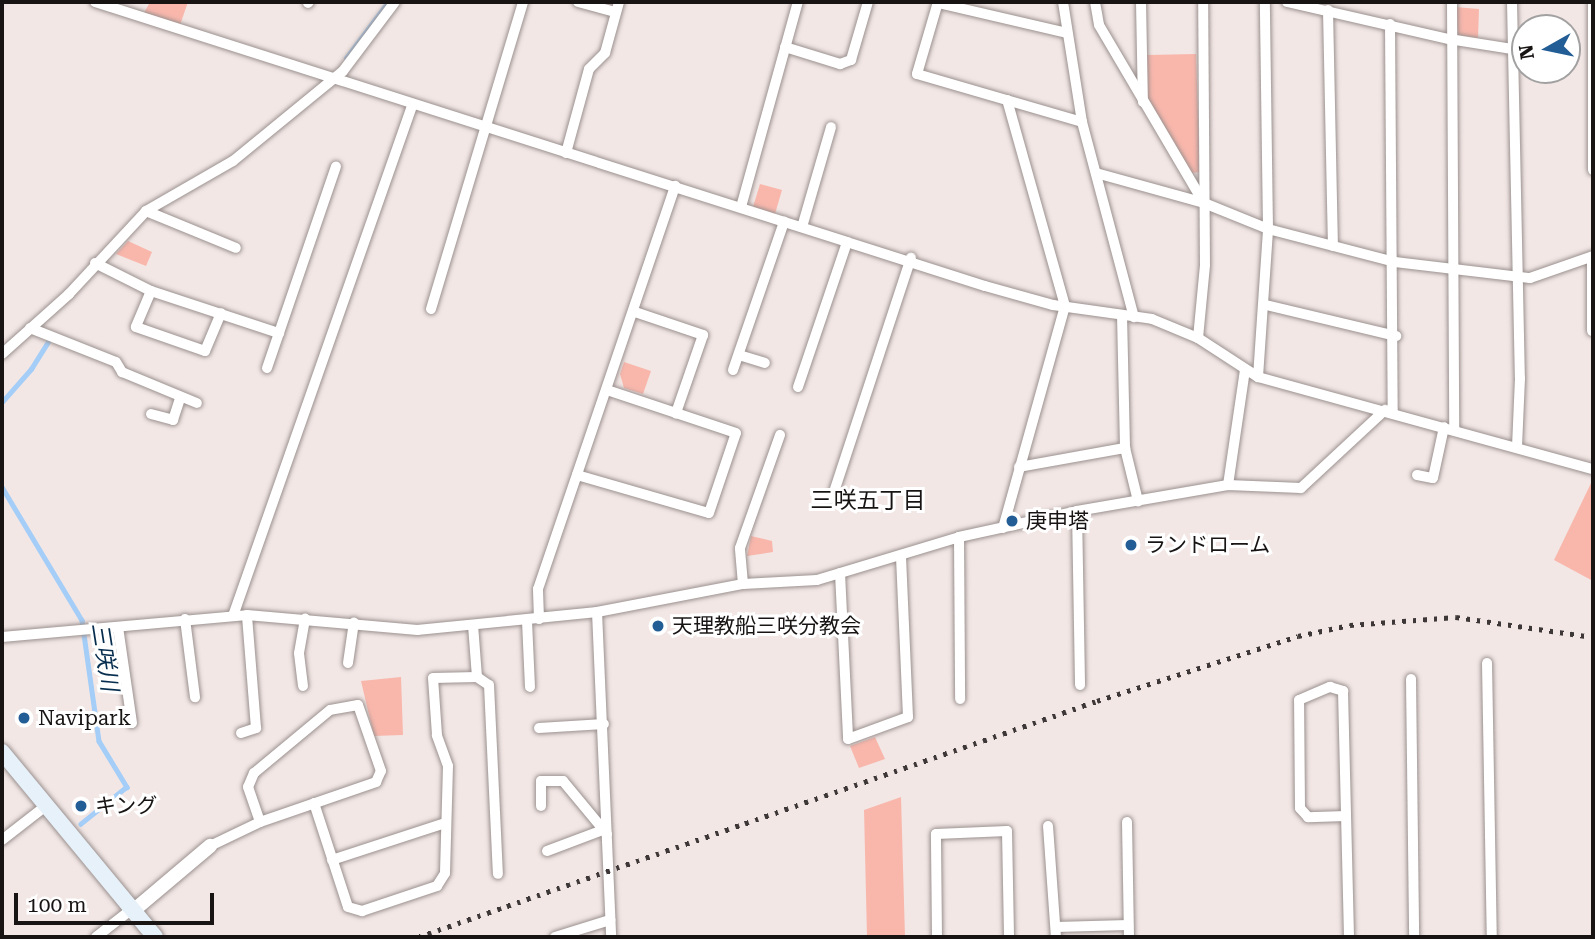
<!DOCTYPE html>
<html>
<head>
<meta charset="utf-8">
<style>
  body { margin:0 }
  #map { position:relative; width:1595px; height:939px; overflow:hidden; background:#f2e7e5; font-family:"Roboto Serif","Noto Sans JP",serif }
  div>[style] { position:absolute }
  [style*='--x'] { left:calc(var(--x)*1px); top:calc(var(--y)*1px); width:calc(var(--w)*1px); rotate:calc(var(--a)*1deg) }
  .green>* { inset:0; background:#f9b7ac }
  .stream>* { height:4.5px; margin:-2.25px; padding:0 2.25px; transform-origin:2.25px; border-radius:2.25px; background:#a4cdf7 }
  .roads { filter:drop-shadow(0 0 2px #9b918f) drop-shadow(0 0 2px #9b918f) }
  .minor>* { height:10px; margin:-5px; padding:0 5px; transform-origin:5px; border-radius:5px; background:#fff }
  .tertiary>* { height:14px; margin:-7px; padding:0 7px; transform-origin:7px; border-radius:7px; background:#fff }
  .secondary>* { height:16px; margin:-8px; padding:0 8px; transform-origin:8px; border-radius:8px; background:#e7f1fa }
  .rail>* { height:4.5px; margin-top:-2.25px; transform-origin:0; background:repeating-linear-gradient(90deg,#3d3837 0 3.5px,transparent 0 10.5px) }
  .dots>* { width:19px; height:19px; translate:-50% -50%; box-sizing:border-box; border:4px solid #fff; border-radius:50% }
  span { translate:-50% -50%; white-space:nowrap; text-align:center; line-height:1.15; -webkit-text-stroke:6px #fff; paint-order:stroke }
  .poi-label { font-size:21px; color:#171413 }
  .left { translate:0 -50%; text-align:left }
  .neighbourhood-label { font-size:23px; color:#171413 }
  .water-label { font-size:23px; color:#072d4e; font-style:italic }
  .frame { position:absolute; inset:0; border:4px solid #171413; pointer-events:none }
  .north { position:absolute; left:1511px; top:14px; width:70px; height:70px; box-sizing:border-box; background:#fff; border:2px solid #a2a1a1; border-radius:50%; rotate:261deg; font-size:19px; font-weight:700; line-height:28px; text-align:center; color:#171413 }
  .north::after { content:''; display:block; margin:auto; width:24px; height:32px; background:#235d95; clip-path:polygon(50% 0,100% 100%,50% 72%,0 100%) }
  .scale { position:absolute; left:14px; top:893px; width:200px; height:32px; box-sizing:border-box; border:4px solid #171413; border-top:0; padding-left:9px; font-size:21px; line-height:24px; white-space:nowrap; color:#171413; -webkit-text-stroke:5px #fff; paint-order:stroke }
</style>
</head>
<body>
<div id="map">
  <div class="green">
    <div style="clip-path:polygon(150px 2px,188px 2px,180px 25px,144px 13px)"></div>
    <div style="clip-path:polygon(1455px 7px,1479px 9px,1478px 38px,1458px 35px)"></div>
    <div style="clip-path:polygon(1196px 54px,1200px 172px,1192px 173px,1147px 101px,1147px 55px)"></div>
    <div style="clip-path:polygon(760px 184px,782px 190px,775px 214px,753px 207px)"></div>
    <div style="clip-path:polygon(128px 241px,152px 252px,146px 266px,116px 254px)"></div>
    <div style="clip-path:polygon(624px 362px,651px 371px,643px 394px,624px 388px,620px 374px)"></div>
    <div style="clip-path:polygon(1593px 479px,1593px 581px,1554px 560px)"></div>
    <div style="clip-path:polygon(751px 536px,772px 541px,773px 552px,747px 556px)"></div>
    <div style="clip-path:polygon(401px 677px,403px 735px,374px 736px,361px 681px)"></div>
    <div style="clip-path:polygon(875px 737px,885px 759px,859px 768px,850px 746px)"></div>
    <div style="clip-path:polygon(901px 797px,905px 937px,867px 937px,864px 810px)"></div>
  </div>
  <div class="stream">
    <div style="--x:346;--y:58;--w:70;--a:-53.1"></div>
    <div style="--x:2;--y:402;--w:44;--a:-48.7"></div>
    <div style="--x:31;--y:369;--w:32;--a:-58"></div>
    <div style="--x:2;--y:487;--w:155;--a:59"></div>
    <div style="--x:82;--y:620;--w:122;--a:82"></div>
    <div style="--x:99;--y:741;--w:54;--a:58.7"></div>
    <div style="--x:127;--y:787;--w:59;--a:141.2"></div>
  </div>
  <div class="roads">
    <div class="minor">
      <div style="--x:95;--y:2;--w:934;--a:17.7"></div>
      <div style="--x:985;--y:286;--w:71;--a:15.6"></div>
      <div style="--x:1053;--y:305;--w:100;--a:8"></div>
      <div style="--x:1152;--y:319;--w:50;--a:22.4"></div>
      <div style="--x:1198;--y:338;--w:72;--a:33"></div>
      <div style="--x:1258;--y:377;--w:347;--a:15.4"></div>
      <div style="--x:578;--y:2;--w:39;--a:15"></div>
      <div style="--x:938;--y:2;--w:75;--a:106.3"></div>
      <div style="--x:917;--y:74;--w:172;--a:16.2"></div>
      <div style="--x:1063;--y:2;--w:121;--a:81"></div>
      <div style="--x:1082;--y:122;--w:202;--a:75.1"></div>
      <div style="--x:1095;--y:2;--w:23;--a:80"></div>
      <div style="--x:1099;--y:25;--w:203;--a:59.5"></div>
      <div style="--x:1141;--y:2;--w:100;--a:88.9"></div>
      <div style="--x:1287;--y:2;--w:166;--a:12.9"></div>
      <div style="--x:1449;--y:39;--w:64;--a:9"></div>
      <div style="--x:1452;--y:2;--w:428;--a:89.7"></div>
      <div style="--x:1512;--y:2;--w:376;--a:88.8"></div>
      <div style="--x:1520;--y:378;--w:68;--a:92.5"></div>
      <div style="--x:1593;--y:2;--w:168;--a:90"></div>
      <div style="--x:308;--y:3;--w:1;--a:-45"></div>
      <div style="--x:938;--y:3;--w:132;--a:13.1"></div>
      <div style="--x:1328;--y:10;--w:236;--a:88.8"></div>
      <div style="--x:1390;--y:24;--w:388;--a:89.6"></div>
      <div style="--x:785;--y:47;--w:58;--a:17.2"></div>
      <div style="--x:840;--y:64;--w:12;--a:-20"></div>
      <div style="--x:851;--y:60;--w:60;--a:-73.7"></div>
      <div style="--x:566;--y:153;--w:87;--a:-74.7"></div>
      <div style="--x:589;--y:69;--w:23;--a:-45"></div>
      <div style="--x:605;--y:53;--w:53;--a:-74.6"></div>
      <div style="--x:1096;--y:173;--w:112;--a:15.5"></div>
      <div style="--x:1204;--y:203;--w:69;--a:22.1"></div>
      <div style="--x:1268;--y:229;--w:131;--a:14.6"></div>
      <div style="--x:1395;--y:262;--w:136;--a:6.8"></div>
      <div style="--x:1530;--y:278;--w:67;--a:-19.2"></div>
      <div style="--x:741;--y:207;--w:213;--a:-74.5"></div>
      <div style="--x:146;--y:211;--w:97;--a:22.3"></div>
      <div style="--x:802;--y:227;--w:104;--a:-73.8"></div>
      <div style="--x:1592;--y:257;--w:74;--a:90"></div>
      <div style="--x:95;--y:263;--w:63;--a:26.6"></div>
      <div style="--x:151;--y:291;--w:135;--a:18.2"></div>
      <div style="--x:151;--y:291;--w:39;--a:113"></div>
      <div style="--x:136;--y:327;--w:73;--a:19.2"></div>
      <div style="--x:205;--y:351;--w:41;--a:-67.2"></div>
      <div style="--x:1266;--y:305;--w:134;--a:13.4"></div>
      <div style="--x:431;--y:309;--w:320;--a:-73.3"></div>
      <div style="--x:635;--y:312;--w:72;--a:18.7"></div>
      <div style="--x:703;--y:335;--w:83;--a:109.1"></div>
      <div style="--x:1122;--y:315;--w:133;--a:88.7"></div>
      <div style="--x:1125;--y:448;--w:55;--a:76.2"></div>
      <div style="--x:30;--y:328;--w:92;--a:21.6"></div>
      <div style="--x:116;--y:362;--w:12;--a:59"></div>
      <div style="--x:122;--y:372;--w:81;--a:22.5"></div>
      <div style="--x:1198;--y:338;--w:73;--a:-84.5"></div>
      <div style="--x:1205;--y:265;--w:263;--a:-90.4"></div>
      <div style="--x:2;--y:354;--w:90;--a:-41.8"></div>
      <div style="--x:69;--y:294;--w:113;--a:-47.1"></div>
      <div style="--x:146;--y:211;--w:100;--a:-29.9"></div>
      <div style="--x:233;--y:161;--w:142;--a:-39.3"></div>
      <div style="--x:343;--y:71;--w:86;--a:-53"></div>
      <div style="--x:739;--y:355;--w:27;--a:17"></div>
      <div style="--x:267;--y:368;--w:213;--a:-71.1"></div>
      <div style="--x:733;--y:370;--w:157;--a:-71"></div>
      <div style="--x:1258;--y:377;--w:148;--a:-86.1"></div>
      <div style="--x:1268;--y:229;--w:227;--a:-90.8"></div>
      <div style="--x:798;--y:387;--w:153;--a:-71.3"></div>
      <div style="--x:151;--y:414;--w:23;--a:15"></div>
      <div style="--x:173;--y:420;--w:23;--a:-72"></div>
      <div style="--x:1019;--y:467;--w:108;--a:-10.2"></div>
      <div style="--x:577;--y:475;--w:137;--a:16.1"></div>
      <div style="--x:709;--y:513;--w:84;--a:-71.4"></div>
      <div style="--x:736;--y:433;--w:136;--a:-161.6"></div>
      <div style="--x:1417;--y:475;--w:16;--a:11"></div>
      <div style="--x:1433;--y:478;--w:52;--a:-77.8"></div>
      <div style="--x:1228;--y:485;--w:116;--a:-81.6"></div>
      <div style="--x:832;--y:498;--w:253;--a:-71.8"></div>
      <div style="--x:1077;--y:511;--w:174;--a:89"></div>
      <div style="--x:1003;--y:528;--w:230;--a:-74.4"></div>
      <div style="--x:1065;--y:306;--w:214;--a:-105.7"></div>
      <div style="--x:959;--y:537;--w:162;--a:89.6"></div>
      <div style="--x:840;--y:573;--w:166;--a:87.2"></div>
      <div style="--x:848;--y:739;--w:64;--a:-20.1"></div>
      <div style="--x:908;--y:717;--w:162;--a:-92.5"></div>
      <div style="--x:743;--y:584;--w:36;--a:-95"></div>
      <div style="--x:740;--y:548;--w:120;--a:-70.5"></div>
      <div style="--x:597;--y:612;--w:325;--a:87.5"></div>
      <div style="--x:233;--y:616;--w:541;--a:-70.66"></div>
      <div style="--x:185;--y:619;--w:79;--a:82.7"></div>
      <div style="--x:539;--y:619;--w:30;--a:-92"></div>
      <div style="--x:538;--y:589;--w:426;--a:-71.2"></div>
      <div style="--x:527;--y:621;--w:66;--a:87.4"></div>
      <div style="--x:473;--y:625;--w:52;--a:85.6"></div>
      <div style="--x:118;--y:627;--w:97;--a:81.7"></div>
      <div style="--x:2;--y:637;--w:246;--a:-5.1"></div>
      <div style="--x:247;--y:615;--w:171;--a:5"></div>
      <div style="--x:417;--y:630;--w:181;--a:-5.7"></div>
      <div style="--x:597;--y:612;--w:149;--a:-10.9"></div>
      <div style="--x:743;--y:584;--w:74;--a:-3.1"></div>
      <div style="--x:817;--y:580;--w:148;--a:-16.8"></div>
      <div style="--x:959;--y:537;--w:121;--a:-12.4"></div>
      <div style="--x:1077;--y:511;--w:153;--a:-9.8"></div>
      <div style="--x:1228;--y:485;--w:73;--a:2.4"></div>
      <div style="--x:1301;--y:488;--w:115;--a:-42.9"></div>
      <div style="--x:348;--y:663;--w:41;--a:-81.7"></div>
      <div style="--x:1487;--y:663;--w:274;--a:89"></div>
      <div style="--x:1411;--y:679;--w:258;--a:89.3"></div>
      <div style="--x:303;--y:686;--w:33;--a:-97"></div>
      <div style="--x:299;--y:653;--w:35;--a:-80"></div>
      <div style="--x:539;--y:728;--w:65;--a:-3.5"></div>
      <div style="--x:241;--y:733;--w:16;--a:-18"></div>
      <div style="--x:256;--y:728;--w:113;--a:-94.6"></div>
      <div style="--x:314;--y:803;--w:109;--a:71.9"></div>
      <div style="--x:348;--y:907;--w:15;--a:16"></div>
      <div style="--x:362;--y:911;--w:79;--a:-18.4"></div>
      <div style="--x:437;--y:886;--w:15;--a:-58"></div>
      <div style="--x:445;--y:873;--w:107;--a:-88.4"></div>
      <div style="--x:448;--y:766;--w:33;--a:-110"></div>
      <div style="--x:437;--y:735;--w:57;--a:-94"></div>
      <div style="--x:433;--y:678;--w:44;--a:-1.3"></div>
      <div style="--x:477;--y:677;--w:14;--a:34"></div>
      <div style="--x:489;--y:685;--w:189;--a:87.3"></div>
      <div style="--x:541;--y:806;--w:25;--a:-90"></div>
      <div style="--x:541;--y:781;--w:22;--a:0"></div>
      <div style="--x:563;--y:781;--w:69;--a:50.3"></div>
      <div style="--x:1346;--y:816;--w:38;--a:178"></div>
      <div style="--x:1308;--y:817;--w:12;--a:-132"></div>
      <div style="--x:1300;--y:808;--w:108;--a:-90.5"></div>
      <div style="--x:1299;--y:700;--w:34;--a:-23"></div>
      <div style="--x:1330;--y:687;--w:14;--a:17"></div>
      <div style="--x:1343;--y:691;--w:246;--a:88.6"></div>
      <div style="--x:1127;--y:822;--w:115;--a:89"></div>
      <div style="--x:1048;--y:826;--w:111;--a:85.9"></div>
      <div style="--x:2;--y:840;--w:57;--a:-37.9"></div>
      <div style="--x:210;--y:846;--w:55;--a:-25.6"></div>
      <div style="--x:260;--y:822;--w:123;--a:-19"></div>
      <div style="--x:376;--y:782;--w:12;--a:-66"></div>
      <div style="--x:381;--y:771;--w:70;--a:-109.2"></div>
      <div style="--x:358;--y:705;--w:28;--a:170"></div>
      <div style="--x:330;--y:710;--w:99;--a:140.3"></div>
      <div style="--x:254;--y:773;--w:15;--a:113"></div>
      <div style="--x:248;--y:787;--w:37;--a:71"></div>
      <div style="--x:547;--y:851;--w:60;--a:-20.6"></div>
      <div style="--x:332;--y:860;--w:119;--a:-18.1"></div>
      <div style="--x:1056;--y:927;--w:72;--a:-1.6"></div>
      <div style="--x:96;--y:937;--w:46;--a:-37.9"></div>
      <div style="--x:555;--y:937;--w:58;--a:-17.2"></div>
      <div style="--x:937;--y:937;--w:103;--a:-90.6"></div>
      <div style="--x:936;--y:834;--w:71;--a:-2.4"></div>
      <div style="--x:1007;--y:831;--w:106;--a:88.9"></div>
    </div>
    <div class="tertiary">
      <div style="--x:133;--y:911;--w:101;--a:-40.2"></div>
    </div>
    <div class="secondary">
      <div style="--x:2;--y:752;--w:240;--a:50.4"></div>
    </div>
  </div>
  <div class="rail">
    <div style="--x:418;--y:937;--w:719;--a:-19.17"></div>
    <div style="--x:1097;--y:701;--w:211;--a:-17.9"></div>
    <div style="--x:1298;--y:636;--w:53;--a:-11.9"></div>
    <div style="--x:1350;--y:625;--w:106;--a:-4.3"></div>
    <div style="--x:1456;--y:617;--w:138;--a:8.3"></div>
  </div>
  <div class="dots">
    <div style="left:1012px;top:521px;background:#235d95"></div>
    <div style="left:1131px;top:545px;background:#235d95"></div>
    <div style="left:658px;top:626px;background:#235d95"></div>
    <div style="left:24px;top:718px;background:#235d95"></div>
    <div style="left:81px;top:806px;background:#235d95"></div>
  </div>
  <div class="poi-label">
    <span class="left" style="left:1026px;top:521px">庚申塔</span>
    <span class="left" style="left:1145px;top:545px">ランドローム</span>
    <span class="left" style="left:672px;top:626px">天理教船三咲分教会</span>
    <span class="left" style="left:38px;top:718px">Navipark</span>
    <span class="left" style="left:95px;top:806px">キング</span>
  </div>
  <div class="neighbourhood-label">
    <span style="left:868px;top:501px">三咲五丁目</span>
  </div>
  <div class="water-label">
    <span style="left:104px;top:657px;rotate:81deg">三咲川</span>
  </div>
  <div class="frame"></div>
  <div class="north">N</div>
  <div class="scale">100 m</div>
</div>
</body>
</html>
